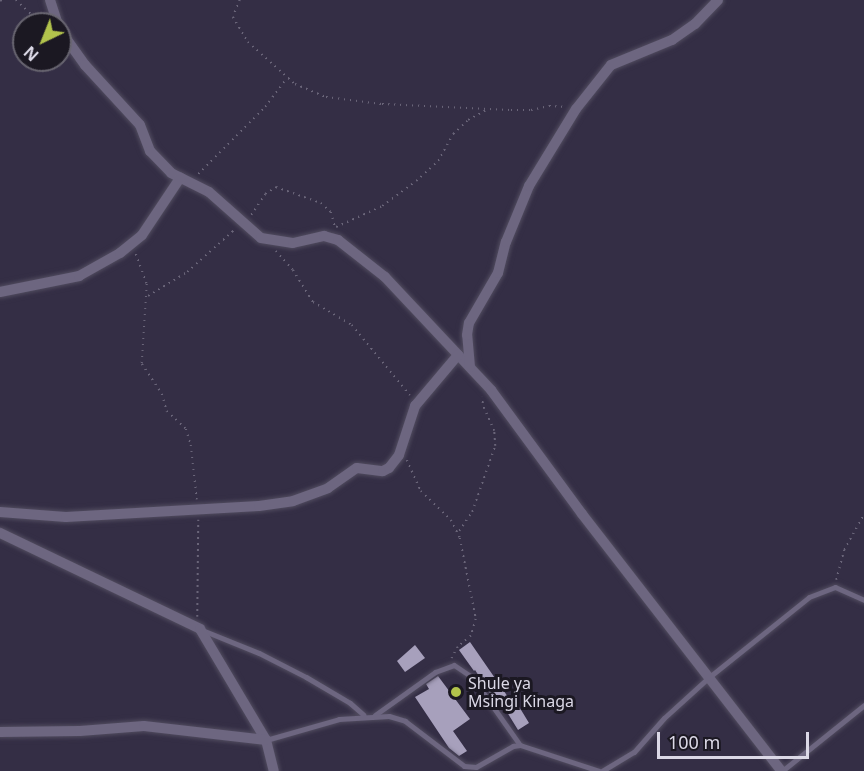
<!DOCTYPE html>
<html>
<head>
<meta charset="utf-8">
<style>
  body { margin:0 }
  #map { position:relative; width:864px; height:771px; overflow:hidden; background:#342e45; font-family:"Noto Sans",sans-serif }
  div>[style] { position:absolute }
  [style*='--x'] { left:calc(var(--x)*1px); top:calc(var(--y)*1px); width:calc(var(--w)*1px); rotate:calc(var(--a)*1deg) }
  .building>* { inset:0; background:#a7a0bc }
  .path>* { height:1.5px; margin-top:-0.75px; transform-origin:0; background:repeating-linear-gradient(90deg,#6a6579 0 1.5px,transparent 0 6px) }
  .roads { filter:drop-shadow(0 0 2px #514c5f) drop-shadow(0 0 2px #514c5f) }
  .lane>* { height:5px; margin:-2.5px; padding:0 2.5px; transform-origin:2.5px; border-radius:2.5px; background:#6d6680 }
  .street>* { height:10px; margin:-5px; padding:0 5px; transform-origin:5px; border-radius:5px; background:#6d6680 }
  .dots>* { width:16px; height:16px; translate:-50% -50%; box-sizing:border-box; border:3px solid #1b1822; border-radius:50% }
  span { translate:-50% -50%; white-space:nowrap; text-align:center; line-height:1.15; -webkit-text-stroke:6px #1b1822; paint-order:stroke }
  .poi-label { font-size:16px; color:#dbd8e6 }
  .left { translate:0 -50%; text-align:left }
  .north { position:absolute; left:12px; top:12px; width:60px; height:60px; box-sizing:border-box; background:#1b1822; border:2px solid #686570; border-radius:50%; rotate:223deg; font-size:16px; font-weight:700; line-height:24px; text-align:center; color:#dbd8e6 }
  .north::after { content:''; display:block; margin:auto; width:21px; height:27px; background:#b2c34c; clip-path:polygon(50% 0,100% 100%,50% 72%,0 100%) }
  .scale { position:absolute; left:657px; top:732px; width:152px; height:27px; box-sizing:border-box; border:3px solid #dbd8e6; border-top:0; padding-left:8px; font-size:18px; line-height:21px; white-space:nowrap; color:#dbd8e6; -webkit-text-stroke:4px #1b1822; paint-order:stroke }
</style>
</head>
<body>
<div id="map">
  <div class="building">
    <div style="clip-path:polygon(470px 642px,508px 697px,512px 695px,529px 723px,518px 730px,499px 699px,495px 701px,475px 670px,474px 671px,459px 650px)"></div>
    <div style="clip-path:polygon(415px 645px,425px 658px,405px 672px,397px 661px)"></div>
    <div style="clip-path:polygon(438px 676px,470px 719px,453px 731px,467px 751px,459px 756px,449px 748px,415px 697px,429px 689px,426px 684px)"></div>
  </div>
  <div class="path">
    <div style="--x:16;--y:0;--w:25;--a:43"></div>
    <div style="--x:34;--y:17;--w:10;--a:-24"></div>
    <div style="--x:240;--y:0;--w:18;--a:112"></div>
    <div style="--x:233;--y:17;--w:29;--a:59"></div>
    <div style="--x:248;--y:42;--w:63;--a:41.8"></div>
    <div style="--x:295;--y:84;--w:34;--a:23"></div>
    <div style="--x:326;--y:97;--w:56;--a:7.1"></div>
    <div style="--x:382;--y:104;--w:129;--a:2.7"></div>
    <div style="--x:511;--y:110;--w:20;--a:0"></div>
    <div style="--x:531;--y:110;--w:18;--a:-13"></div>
    <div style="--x:549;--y:106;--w:17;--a:3"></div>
    <div style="--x:0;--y:1;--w:2;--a:-27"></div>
    <div style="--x:198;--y:174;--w:95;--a:-45"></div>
    <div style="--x:265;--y:107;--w:35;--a:-53"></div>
    <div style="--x:251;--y:215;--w:25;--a:-56"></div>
    <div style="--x:265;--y:194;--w:13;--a:-32"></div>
    <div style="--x:276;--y:187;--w:48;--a:19.6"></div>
    <div style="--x:321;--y:203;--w:13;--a:42"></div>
    <div style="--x:331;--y:212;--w:16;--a:75"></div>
    <div style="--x:336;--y:227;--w:51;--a:-24.5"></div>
    <div style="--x:382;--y:206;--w:42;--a:-36.3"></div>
    <div style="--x:416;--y:181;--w:30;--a:-42"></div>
    <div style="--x:438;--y:161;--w:31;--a:-61"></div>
    <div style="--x:453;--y:134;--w:21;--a:-43"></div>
    <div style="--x:468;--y:120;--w:23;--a:-29"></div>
    <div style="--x:276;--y:251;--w:25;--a:48"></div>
    <div style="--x:293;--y:270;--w:38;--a:58"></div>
    <div style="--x:313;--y:302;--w:45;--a:30.5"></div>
    <div style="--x:352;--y:325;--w:91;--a:50.4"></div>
    <div style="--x:136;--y:254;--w:32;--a:70"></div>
    <div style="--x:147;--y:284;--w:80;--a:93.6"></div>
    <div style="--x:142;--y:364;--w:36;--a:56"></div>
    <div style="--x:162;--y:394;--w:18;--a:74"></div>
    <div style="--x:167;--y:411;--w:26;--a:43"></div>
    <div style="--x:186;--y:429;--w:17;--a:73"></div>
    <div style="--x:191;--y:445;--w:55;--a:83.8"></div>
    <div style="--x:148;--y:296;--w:46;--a:-31.6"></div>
    <div style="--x:187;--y:272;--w:63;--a:-41.8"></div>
    <div style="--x:407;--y:460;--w:34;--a:66"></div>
    <div style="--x:421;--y:491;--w:42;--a:44"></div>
    <div style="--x:451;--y:520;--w:20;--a:63"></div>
    <div style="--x:460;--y:538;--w:83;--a:78.8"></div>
    <div style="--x:476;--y:619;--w:18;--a:106"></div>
    <div style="--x:471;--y:636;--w:17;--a:140"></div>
    <div style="--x:458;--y:647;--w:13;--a:119"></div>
    <div style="--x:459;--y:531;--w:23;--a:-56"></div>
    <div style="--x:472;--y:512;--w:70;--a:-70.8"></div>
    <div style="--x:495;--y:446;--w:15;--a:-94"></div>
    <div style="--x:494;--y:431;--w:24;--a:-114"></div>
    <div style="--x:484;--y:409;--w:12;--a:-104"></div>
    <div style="--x:836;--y:580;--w:31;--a:-75"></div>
    <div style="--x:844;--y:550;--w:41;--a:-60.9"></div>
    <div style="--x:197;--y:617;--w:97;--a:-89.4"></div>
  </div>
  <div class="roads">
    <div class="lane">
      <div style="--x:202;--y:630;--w:61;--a:22"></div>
      <div style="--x:259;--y:653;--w:53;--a:27.1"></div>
      <div style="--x:306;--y:677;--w:51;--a:30.6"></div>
      <div style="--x:350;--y:703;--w:18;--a:41"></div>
      <div style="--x:375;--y:715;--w:74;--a:-35.6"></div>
      <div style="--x:435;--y:672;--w:20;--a:-20"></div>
      <div style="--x:454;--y:665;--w:22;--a:34"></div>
      <div style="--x:472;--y:677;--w:83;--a:54.8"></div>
      <div style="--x:266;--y:740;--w:76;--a:-16"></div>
      <div style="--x:339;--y:719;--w:50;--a:-3.4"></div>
      <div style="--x:389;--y:716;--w:17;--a:17"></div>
      <div style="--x:405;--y:721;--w:74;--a:37.3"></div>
      <div style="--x:464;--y:766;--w:12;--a:5"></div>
      <div style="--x:476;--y:767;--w:43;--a:-29.6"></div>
      <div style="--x:513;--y:746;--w:7;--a:-8"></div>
      <div style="--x:520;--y:745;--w:83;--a:18.2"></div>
      <div style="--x:602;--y:771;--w:37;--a:-31"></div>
      <div style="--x:634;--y:752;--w:45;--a:-48.6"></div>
      <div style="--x:664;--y:718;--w:59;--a:-42.3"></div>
      <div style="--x:708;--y:678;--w:129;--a:-38.7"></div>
      <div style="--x:809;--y:597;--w:28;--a:-21"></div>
      <div style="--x:835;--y:587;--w:32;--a:24"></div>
      <div style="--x:782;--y:771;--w:105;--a:-38.8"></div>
    </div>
    <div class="street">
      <div style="--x:50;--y:0;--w:25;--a:72"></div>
      <div style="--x:60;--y:30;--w:43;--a:54.5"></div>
      <div style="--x:85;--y:65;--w:81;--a:47.5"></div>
      <div style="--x:140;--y:125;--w:28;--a:69"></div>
      <div style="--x:150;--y:151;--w:30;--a:46"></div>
      <div style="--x:171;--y:173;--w:42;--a:26.6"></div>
      <div style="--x:209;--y:192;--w:69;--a:41.5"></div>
      <div style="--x:261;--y:238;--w:32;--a:9"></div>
      <div style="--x:293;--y:243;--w:32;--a:-13"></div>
      <div style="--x:324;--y:236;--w:15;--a:16"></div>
      <div style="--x:338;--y:240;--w:60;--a:38.2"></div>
      <div style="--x:385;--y:277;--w:155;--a:46.8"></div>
      <div style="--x:491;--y:390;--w:154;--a:53.7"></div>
      <div style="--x:582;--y:514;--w:325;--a:52.2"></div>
      <div style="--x:0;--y:292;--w:81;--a:-11.4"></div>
      <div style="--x:79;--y:276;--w:47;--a:-29.3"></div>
      <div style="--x:120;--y:253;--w:28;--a:-39"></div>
      <div style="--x:142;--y:235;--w:69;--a:-56.3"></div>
      <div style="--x:470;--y:367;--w:32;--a:-95"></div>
      <div style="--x:467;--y:335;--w:12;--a:-81"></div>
      <div style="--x:469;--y:323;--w:58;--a:-59.9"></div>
      <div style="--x:498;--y:273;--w:32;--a:-76"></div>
      <div style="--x:506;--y:242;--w:61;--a:-67.7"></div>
      <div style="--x:529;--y:186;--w:90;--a:-58.6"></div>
      <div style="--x:576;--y:109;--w:56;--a:-51.5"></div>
      <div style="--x:611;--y:65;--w:66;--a:-22.3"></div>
      <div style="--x:672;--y:40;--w:28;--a:-35"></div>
      <div style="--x:695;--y:24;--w:33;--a:-46"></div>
      <div style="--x:0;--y:512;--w:66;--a:4.3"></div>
      <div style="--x:66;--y:517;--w:193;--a:-3.3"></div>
      <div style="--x:259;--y:506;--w:34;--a:-8"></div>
      <div style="--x:293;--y:501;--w:37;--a:-20"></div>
      <div style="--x:328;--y:488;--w:35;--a:-35"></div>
      <div style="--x:357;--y:468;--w:26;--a:7"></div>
      <div style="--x:383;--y:471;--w:7;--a:-27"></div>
      <div style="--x:389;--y:468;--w:16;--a:-52"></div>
      <div style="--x:399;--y:455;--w:52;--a:-71.9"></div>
      <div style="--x:415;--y:406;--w:67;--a:-49.9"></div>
      <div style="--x:0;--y:533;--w:222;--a:25.6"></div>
      <div style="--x:200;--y:629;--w:129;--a:59.3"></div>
      <div style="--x:266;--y:740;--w:32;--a:76"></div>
      <div style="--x:0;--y:732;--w:80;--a:-0.7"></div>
      <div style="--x:80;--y:731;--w:64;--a:-4.5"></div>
      <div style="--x:144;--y:726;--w:123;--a:6.5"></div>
    </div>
  </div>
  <div class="dots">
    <div style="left:456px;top:692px;background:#b2c34c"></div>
  </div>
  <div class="poi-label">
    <span class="left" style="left:468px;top:692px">Shule ya<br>Msingi Kinaga</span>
  </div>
  <div class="north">N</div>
  <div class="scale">100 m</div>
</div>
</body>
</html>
